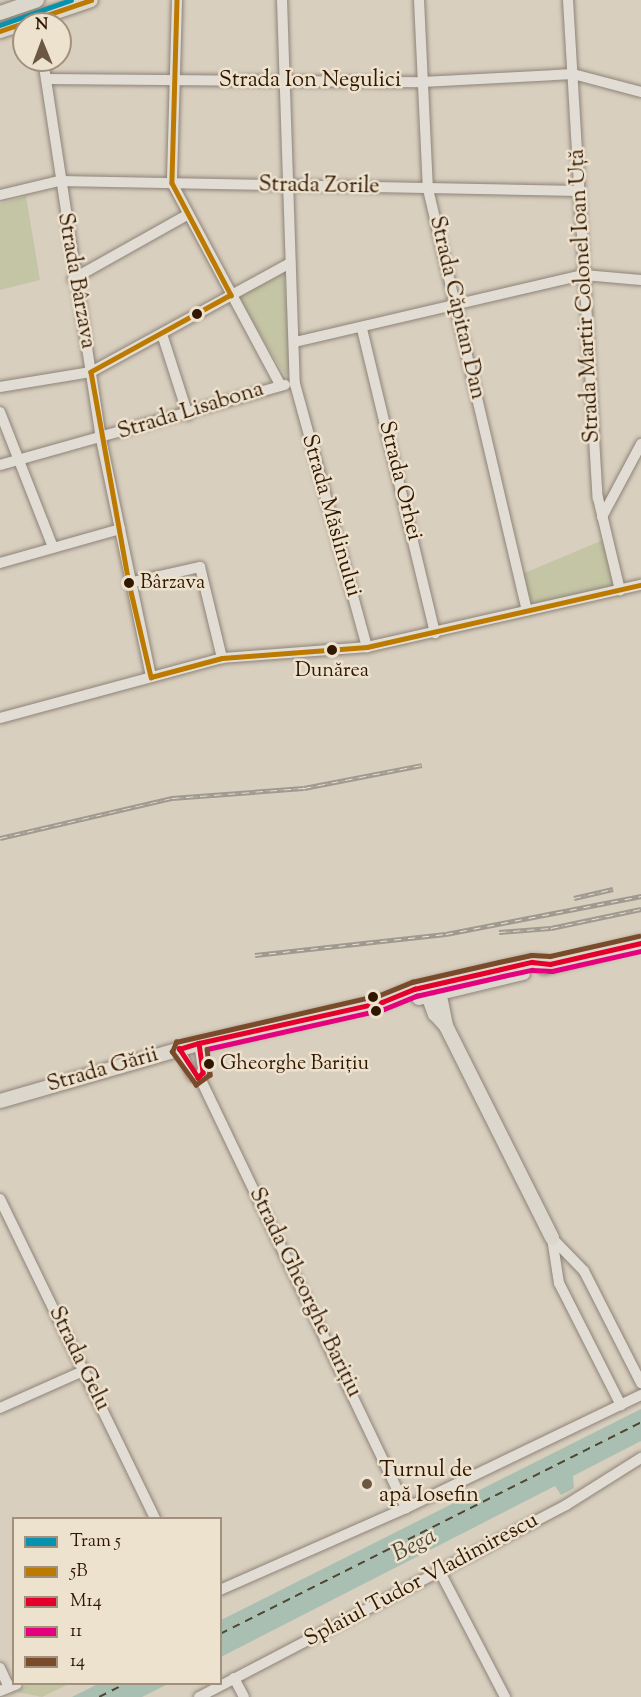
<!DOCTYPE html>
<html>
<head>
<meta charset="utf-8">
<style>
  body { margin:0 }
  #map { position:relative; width:641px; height:1697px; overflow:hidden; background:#d9cfbf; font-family:"Sorts Mill Goudy",serif }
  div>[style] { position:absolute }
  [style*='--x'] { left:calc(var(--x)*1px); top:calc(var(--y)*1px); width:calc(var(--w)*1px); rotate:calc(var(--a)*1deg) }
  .green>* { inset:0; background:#c4c5a5 }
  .water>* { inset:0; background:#a9bfb1 }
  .ferry>* { height:1.5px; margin-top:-0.75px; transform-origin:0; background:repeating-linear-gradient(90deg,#4f4733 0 8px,transparent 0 14px) }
  .roads { filter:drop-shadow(0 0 2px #8d8378) drop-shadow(0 0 2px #8d8378) }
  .minor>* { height:10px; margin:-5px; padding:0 5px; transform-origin:5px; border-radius:5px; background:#e2ddd4 }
  .major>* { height:14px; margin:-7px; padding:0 7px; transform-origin:7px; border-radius:7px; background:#dcd7cd }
  .rail>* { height:4.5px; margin-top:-2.25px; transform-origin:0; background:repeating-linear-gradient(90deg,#ede2ce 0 7px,#a09990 0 14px); box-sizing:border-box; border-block:2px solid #a09990 }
  .bus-1>* { height:4.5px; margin:-2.25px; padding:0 2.25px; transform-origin:2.25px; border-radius:2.25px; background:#bc7b00 }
  .bus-2>* { height:4.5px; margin:-2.25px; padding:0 2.25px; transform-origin:2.25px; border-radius:2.25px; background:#e4002b }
  .bus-3>* { height:4.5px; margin:-2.25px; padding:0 2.25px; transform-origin:2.25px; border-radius:2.25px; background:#e5007d }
  .bus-4>* { height:4.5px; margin:-2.25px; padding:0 2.25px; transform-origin:2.25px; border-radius:2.25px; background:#7a4b2a }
  .tram-1>* { height:4.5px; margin:-2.25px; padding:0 2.25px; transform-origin:2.25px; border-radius:2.25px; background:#0793af }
  .dots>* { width:16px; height:16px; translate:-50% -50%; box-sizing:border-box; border:3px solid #ede2ce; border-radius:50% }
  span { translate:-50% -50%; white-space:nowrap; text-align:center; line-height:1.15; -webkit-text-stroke:5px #ede2ce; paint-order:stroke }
  .bus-label { font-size:20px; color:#311600 }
  .left { translate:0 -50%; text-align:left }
  .street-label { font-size:22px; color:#311600 }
  .poi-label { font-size:22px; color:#311600 }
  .water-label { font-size:24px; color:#4f4733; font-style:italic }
  .legend { position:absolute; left:12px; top:1517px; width:210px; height:168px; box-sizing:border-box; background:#ede2ce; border:2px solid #a2907c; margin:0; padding:8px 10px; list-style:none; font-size:18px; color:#311600 }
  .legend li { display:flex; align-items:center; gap:12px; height:30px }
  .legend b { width:30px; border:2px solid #a2907c }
  .north { position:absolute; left:12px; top:12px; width:60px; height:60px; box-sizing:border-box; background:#ede2ce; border:2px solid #a2907c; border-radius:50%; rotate:359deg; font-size:16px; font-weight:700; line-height:24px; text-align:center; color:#311600 }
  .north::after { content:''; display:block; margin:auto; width:21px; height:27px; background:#6c5743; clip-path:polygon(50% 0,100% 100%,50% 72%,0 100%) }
</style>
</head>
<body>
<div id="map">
  <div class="green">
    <div style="clip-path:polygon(26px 196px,40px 280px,0 290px,0 204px)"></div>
    <div style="clip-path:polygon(284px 273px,292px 373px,285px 375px,238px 297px)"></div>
    <div style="clip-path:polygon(603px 540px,616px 586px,531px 605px,522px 574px)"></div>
    <div style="clip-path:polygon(28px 1684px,69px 1684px,42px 1697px,17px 1692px)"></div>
  </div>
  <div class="water">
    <div style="clip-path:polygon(641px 1409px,641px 1441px,573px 1476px,574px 1488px,561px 1495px,555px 1486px,221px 1657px,221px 1620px)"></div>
    <div style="clip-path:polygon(98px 1684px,168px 1684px,142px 1697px,72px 1697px)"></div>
  </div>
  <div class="ferry">
    <div style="--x:220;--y:1634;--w:471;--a:-26.7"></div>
    <div style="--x:99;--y:1697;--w:29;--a:-27"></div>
  </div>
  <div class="roads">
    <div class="minor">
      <div style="--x:177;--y:0;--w:183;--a:91.6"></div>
      <div style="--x:172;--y:183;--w:228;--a:61.8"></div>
      <div style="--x:282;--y:0;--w:384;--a:88.1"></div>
      <div style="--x:295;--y:384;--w:273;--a:74.7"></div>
      <div style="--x:419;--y:0;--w:189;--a:87.3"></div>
      <div style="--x:428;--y:189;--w:433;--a:76.8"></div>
      <div style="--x:568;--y:0;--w:499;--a:86.6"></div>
      <div style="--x:598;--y:498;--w:95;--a:76.6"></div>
      <div style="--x:43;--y:60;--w:383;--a:81.3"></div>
      <div style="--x:101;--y:439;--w:243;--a:78.1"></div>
      <div style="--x:46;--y:79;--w:376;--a:0.5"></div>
      <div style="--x:422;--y:82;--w:151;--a:-3"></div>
      <div style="--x:573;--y:74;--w:70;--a:14.8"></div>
      <div style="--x:0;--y:195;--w:61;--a:-13.3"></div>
      <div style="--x:59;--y:181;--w:520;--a:1.1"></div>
      <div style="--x:73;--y:279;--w:131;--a:-29.3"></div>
      <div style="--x:362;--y:329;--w:313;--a:76.5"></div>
      <div style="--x:162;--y:334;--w:85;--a:72.2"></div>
      <div style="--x:295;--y:342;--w:297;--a:-13.1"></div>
      <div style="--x:584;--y:275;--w:57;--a:5"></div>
      <div style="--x:0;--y:387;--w:92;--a:-9.4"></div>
      <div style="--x:91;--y:372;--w:227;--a:-28.7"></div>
      <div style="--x:0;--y:412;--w:145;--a:68.6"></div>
      <div style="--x:0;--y:465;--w:296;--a:-15.7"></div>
      <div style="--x:602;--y:517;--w:83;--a:-61.9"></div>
      <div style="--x:0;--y:563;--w:125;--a:-15.8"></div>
      <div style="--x:129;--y:583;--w:73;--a:-12.7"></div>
      <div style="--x:200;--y:567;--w:94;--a:76.4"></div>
      <div style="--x:0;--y:718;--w:230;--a:-15.1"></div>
      <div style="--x:222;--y:658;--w:145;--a:-4.3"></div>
      <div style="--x:367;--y:647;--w:281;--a:-12.8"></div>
      <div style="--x:179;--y:1049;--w:30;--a:63"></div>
      <div style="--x:193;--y:1076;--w:7;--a:16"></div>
      <div style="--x:200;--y:1078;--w:9;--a:-72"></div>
      <div style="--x:203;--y:1069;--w:26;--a:-99"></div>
      <div style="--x:200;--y:1078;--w:477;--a:64.4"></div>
      <div style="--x:0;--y:1199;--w:355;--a:64.1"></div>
      <div style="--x:552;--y:1238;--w:46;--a:81.2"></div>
      <div style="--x:559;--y:1283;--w:137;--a:63.1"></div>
      <div style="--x:552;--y:1238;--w:46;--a:45.9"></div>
      <div style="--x:584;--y:1271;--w:126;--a:63"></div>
      <div style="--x:0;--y:1408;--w:91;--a:-24"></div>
      <div style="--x:440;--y:1572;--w:141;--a:62.5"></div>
      <div style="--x:220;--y:1590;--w:203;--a:-23.8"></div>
      <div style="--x:406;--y:1508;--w:261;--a:-25.7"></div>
      <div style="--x:0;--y:1668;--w:21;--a:65"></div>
      <div style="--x:234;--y:1678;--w:21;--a:62"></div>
      <div style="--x:0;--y:1691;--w:18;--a:-22"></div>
      <div style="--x:199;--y:1697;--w:414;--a:-27.6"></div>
      <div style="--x:566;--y:1505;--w:89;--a:-32.1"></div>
    </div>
    <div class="major">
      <div style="--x:0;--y:13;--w:39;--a:-19"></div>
      <div style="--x:0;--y:31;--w:96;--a:-18.8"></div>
      <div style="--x:544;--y:967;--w:100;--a:-13.9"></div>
      <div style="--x:438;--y:986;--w:41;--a:78.7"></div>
      <div style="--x:425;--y:987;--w:29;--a:70"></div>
      <div style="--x:435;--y:1014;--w:16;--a:47"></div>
      <div style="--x:446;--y:1026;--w:237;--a:63.4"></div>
      <div style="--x:419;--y:998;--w:107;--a:-13.5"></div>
      <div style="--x:0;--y:1101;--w:198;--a:-16.1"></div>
      <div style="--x:190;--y:1046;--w:197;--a:-12.9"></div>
      <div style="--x:382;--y:1002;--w:35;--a:-22"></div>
      <div style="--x:414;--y:989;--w:121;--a:-12.9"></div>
      <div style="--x:532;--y:962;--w:18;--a:6"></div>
    </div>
  </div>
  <div class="rail">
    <div style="--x:0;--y:838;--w:177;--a:-13.1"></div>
    <div style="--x:172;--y:798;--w:132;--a:-4.3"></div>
    <div style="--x:304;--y:788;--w:120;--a:-11"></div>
    <div style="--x:574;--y:898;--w:40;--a:-13"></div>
    <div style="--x:499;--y:932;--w:52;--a:-4.4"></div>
    <div style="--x:551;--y:928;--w:92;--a:-11.9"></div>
    <div style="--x:255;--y:955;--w:192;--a:-6.3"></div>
    <div style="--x:446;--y:934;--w:199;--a:-11"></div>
  </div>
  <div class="bus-1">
    <div style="--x:177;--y:0;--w:183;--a:91.6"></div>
    <div style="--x:172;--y:183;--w:127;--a:62.2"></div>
    <div style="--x:231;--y:295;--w:160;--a:151.2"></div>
    <div style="--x:91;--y:372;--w:214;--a:79.8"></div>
    <div style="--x:129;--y:583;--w:97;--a:76.8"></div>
    <div style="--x:151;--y:677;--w:73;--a:-15"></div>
    <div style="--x:222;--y:658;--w:145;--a:-4.3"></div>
    <div style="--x:367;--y:647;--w:281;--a:-12.8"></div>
    <div style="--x:0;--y:31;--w:96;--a:-18.8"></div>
  </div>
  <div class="bus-2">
    <div style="--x:199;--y:1043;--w:30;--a:82"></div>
    <div style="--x:203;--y:1073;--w:7;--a:135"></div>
    <div style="--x:198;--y:1078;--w:35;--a:-123"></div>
    <div style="--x:179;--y:1049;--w:21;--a:-17"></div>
    <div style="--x:199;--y:1043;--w:188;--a:-12.6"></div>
    <div style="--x:382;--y:1002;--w:35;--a:-22"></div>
    <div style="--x:414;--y:989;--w:89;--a:-12.9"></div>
    <div style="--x:501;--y:969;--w:32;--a:-13"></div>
    <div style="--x:532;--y:962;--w:18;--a:6"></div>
    <div style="--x:550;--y:964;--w:93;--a:-13"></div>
  </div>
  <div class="bus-3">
    <div style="--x:207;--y:1049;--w:181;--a:-12.7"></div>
    <div style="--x:384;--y:1009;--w:35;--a:-22"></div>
    <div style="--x:416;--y:996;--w:89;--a:-12.9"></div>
    <div style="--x:503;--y:976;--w:30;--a:-12"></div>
    <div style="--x:532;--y:970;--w:20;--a:3"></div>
    <div style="--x:552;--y:971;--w:91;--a:-12.7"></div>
  </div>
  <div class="bus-4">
    <div style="--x:207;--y:1049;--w:26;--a:83"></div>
    <div style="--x:210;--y:1075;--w:17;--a:144"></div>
    <div style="--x:196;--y:1085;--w:41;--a:-126"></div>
    <div style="--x:172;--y:1052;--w:11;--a:-68"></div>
    <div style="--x:176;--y:1042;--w:209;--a:-13"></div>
    <div style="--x:380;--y:995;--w:35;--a:-22"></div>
    <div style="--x:412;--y:982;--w:89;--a:-12.9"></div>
    <div style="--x:499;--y:962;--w:33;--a:-12"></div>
    <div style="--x:531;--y:955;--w:19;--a:3"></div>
    <div style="--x:550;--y:956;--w:91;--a:-12.7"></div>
  </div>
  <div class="tram-1">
    <div style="--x:0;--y:25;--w:75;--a:-19.4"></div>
  </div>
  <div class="dots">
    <div style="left:197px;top:314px;background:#311600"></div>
    <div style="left:129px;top:583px;background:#311600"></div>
    <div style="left:332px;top:650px;background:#311600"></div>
    <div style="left:373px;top:997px;background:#311600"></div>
    <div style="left:376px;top:1011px;background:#311600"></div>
    <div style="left:209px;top:1064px;background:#311600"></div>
    <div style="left:367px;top:1484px;background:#6c5743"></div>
  </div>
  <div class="bus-label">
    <span class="left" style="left:140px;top:583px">Bârzava</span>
    <span style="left:332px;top:671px">Dunărea</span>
    <span class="left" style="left:220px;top:1064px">Gheorghe Barițiu</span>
  </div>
  <div class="street-label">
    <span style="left:310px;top:82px">Strada Ion Negulici</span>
    <span style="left:319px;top:187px;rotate:1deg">Strada Zorile</span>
    <span style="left:75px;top:281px;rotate:80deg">Strada Bârzava</span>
    <span style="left:586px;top:296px;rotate:-93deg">Strada Martir Colonel Ioan Uță</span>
    <span style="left:456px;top:308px;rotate:77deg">Strada Căpitan Dan</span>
    <span style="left:191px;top:412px;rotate:-17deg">Strada Lisabona</span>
    <span style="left:399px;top:481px;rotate:76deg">Strada Orhei</span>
    <span style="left:330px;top:516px;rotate:74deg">Strada Măslinului</span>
    <span style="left:103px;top:1071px;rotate:-16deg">Strada Gării</span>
    <span style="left:304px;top:1293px;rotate:64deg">Strada Gheorghe Barițiu</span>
    <span style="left:78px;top:1359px;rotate:64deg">Strada Gelu</span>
    <span style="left:422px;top:1581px;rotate:-28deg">Splaiul Tudor Vladimirescu</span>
  </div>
  <div class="poi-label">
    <span class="left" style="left:379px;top:1484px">Turnul de<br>apă Iosefin</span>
  </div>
  <div class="water-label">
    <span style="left:415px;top:1546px;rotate:-27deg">Bega</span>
  </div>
  <ul class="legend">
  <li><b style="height:8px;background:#0793af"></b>Tram 5</li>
  <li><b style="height:8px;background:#bc7b00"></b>5B</li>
  <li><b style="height:8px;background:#e4002b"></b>M14</li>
  <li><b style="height:8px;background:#e5007d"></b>11</li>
  <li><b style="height:8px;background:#7a4b2a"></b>14</li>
  </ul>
  <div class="north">N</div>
</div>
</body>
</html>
